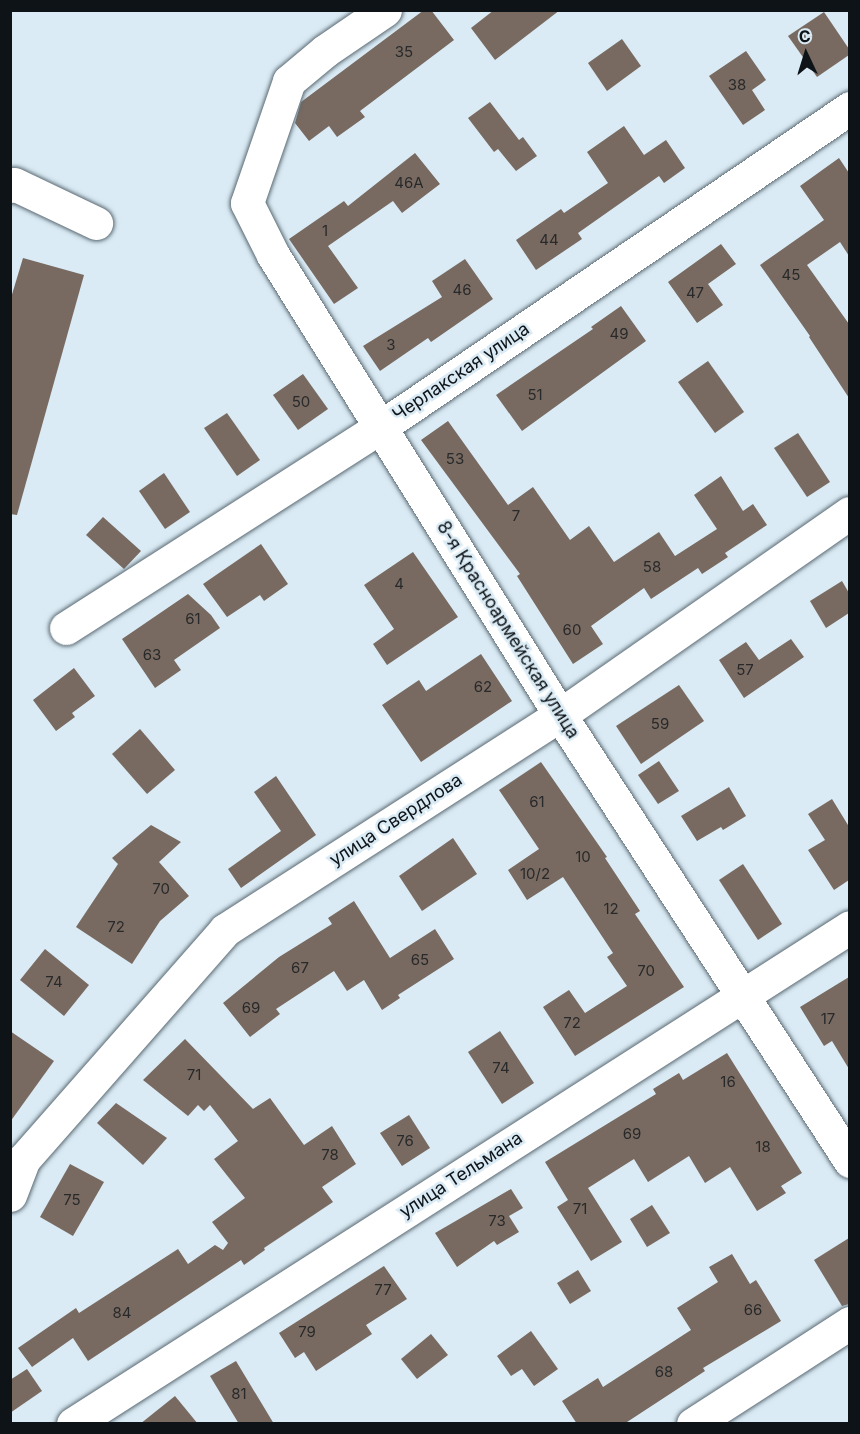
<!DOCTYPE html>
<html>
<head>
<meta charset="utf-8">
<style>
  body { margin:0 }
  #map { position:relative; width:860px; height:1434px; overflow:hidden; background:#daebf5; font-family:Inter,sans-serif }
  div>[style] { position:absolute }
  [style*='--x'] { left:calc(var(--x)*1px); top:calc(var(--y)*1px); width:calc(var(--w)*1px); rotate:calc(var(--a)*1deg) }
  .building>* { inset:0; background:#786a61 }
  .roads { filter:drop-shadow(0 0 2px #5a6972) drop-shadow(0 0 2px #5a6972) }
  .minor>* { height:33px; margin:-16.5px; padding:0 16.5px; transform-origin:16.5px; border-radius:16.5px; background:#fff }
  span { translate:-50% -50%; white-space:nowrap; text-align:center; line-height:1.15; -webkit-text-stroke:5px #daebf5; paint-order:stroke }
  .number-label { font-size:15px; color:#28292a }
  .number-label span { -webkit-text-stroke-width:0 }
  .street-label { font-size:18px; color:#0e1317 }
  .frame { position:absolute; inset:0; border:12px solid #0e1317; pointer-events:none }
  .north { position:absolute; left:776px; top:24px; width:60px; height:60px; -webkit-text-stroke:4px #daebf5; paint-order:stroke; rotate:356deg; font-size:16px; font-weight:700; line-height:24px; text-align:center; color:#0e1317 }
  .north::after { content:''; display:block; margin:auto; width:21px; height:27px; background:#0e1317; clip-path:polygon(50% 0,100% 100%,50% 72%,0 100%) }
</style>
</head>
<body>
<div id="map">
  <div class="building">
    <div style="clip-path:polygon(424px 10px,431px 10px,454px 40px,360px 111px,365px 117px,337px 137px,329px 126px,309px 141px,295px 123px,301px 102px)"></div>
    <div style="clip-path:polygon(494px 10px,560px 10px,495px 60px,471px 28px)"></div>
    <div style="clip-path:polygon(824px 12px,849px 49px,849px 55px,817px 77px,788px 36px)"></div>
    <div style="clip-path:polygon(622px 39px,641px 66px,607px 91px,588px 63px)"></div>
    <div style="clip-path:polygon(746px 51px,766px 80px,752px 90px,765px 110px,743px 125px,709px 76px)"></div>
    <div style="clip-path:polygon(490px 102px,519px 140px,523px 137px,537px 156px,516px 171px,498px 149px,494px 152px,468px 118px)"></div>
    <div style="clip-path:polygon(624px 126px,644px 155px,666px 140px,685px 168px,664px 183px,659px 176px,578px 233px,582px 239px,536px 270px,516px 240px,561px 209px,564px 213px,608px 183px,587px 152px)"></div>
    <div style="clip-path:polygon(415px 153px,440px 184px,402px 213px,393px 201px,328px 246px,358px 288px,334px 304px,289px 239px,344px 201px,348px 206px)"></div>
    <div style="clip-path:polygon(839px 158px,849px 173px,849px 256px,840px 242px,807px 265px,849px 324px,849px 398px,809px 337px,810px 336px,760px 265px,824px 220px,800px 186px)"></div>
    <div style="clip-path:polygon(721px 244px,736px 264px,708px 284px,723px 305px,697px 323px,668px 282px)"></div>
    <div style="clip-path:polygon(23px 258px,84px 275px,17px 515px,10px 514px,10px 301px)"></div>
    <div style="clip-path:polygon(465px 259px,493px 299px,431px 342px,428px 338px,380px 371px,363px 346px,442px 297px,432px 281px)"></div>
    <div style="clip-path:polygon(621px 306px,646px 341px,522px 431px,496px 395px,593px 329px,591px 327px)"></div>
    <div style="clip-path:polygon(708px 361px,744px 412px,715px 433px,678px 382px)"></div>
    <div style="clip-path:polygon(303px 374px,328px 409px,298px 430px,273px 395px)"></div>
    <div style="clip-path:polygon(227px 413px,260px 460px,237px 476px,204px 428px)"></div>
    <div style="clip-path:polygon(448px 421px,508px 505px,533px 487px,570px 540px,589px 526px,614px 562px,659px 532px,675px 556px,717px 529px,694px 495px,721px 476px,743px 511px,753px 504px,767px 525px,725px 553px,728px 557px,702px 574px,698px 568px,651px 599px,644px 588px,591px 626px,603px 644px,573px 664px,517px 576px,520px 574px,421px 440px)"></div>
    <div style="clip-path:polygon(798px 433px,830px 482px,807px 497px,774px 448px)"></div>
    <div style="clip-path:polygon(164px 473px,190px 512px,165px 529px,139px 491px)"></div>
    <div style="clip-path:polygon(103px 517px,141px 551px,124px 569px,86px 535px)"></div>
    <div style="clip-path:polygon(261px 544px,288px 584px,264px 601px,260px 595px,227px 617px,203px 584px)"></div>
    <div style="clip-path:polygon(413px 552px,458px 617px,387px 665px,373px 644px,394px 629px,364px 585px)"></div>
    <div style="clip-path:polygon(842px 581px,849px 593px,849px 613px,826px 628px,810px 601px)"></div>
    <div style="clip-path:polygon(188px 594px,211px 615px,220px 628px,174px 660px,181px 670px,155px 688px,122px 639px)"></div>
    <div style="clip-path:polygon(791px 639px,804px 657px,744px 698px,719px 660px,746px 642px,759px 660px)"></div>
    <div style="clip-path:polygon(481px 654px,512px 701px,421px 762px,382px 705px,419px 680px,426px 691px)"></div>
    <div style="clip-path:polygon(74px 668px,95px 696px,72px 713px,75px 717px,56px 731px,33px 700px)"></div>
    <div style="clip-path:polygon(679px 685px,704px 721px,641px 764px,616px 726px)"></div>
    <div style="clip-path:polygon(140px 729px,175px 770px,147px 794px,112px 754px)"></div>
    <div style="clip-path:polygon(659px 761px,679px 791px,658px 804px,638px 775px)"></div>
    <div style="clip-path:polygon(541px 762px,607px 857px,605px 858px,640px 911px,635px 914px,684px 987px,575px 1056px,543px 1007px,569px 990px,585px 1013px,627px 986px,607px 957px,613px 953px,563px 877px,527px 900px,508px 870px,539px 849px,499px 790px)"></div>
    <div style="clip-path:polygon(276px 776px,316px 835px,241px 888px,228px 869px,281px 831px,254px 792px)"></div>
    <div style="clip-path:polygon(729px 787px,746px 816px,723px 830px,721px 827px,697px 841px,681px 816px)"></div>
    <div style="clip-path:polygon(832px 799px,848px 825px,849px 824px,849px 880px,834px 890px,808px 850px,825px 840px,808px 814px)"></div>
    <div style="clip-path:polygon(151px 825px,181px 842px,159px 862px,189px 896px,160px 921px,132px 964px,76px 927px,118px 864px,112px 858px)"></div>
    <div style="clip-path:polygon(453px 838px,477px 874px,422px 911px,399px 876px)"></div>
    <div style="clip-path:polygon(743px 864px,782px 924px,758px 940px,719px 880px)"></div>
    <div style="clip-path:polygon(354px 901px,390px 958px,435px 929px,454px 959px,398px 995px,400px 998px,382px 1010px,364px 980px,347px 991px,334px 971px,276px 1009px,280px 1014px,250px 1037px,223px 1003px,279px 957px,332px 924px,328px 918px)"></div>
    <div style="clip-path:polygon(45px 949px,89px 985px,64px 1016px,20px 980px)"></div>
    <div style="clip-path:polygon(849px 977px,849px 1069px,832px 1041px,824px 1046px,800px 1007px)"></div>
    <div style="clip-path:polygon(10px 1031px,54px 1061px,10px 1122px)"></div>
    <div style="clip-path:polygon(500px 1031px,534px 1083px,502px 1104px,468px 1052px)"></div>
    <div style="clip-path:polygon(185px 1039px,253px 1109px,270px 1098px,304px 1145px,332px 1126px,356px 1164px,322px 1187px,333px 1202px,264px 1248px,265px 1250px,244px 1265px,241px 1260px,88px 1361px,73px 1338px,32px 1367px,18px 1348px,76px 1308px,79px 1313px,178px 1249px,188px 1264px,215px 1245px,223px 1250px,228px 1243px,212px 1222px,245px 1198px,214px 1159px,238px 1141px,210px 1105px,204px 1111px,198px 1105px,188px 1116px,143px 1080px)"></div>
    <div style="clip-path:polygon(727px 1053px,802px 1173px,781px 1186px,786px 1193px,757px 1211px,730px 1167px,705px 1183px,689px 1156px,648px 1182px,634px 1159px,588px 1188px,622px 1242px,591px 1261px,557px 1207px,568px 1200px,545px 1162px,656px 1094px,653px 1089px,679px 1073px,683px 1080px)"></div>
    <div style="clip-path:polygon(116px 1103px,167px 1138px,143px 1165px,97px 1123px)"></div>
    <div style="clip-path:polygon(409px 1115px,430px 1148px,402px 1166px,380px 1133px)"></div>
    <div style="clip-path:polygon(70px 1164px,104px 1182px,73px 1236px,40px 1217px)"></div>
    <div style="clip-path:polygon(511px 1189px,523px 1208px,509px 1216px,519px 1232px,497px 1245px,494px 1241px,457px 1267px,435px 1233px)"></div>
    <div style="clip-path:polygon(652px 1205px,670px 1233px,647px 1247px,630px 1219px)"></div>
    <div style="clip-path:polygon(849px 1238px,849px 1304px,842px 1306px,814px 1260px)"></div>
    <div style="clip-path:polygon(732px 1254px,750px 1284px,756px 1280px,781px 1321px,703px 1368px,705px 1371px,624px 1424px,577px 1424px,562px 1401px,598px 1378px,603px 1387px,691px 1330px,677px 1308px,718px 1282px,709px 1267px)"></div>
    <div style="clip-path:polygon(384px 1266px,407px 1299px,366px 1325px,372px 1334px,316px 1371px,304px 1352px,295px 1358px,279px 1333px)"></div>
    <div style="clip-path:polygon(578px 1270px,591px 1291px,570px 1304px,557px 1283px)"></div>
    <div style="clip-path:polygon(531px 1331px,558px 1369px,534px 1386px,522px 1369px,511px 1376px,497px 1356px)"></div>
    <div style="clip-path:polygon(431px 1334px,448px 1355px,417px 1379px,401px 1359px)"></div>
    <div style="clip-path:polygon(236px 1361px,274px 1424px,239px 1424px,210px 1376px)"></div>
    <div style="clip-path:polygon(27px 1369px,42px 1391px,10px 1413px,10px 1380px)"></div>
    <div style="clip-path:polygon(175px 1396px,198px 1424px,140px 1424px)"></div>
  </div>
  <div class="roads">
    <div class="minor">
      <div style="--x:385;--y:10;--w:73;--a:145.7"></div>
      <div style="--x:325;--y:51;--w:47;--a:140.2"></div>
      <div style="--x:289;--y:81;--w:129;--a:109"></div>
      <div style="--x:247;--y:203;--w:58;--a:63.4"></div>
      <div style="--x:273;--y:255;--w:542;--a:58.04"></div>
      <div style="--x:560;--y:715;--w:532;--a:56.97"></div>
      <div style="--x:10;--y:186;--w:4;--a:-27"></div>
      <div style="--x:14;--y:184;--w:91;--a:25.4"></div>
      <div style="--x:66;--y:628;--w:375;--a:-32.6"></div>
      <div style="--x:382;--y:426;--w:566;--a:-34.2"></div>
      <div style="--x:10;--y:1195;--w:39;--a:-69"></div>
      <div style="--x:24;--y:1159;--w:305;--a:-48.7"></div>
      <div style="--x:225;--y:930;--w:398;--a:-32.7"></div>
      <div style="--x:560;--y:715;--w:353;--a:-34.9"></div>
      <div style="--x:73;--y:1424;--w:922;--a:-32.6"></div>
      <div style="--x:693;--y:1424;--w:187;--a:-32.8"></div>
    </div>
  </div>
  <div class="number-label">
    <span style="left:404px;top:52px">35</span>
    <span style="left:737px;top:85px">38</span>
    <span style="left:409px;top:183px">46А</span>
    <span style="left:325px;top:231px">1</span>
    <span style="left:549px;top:240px">44</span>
    <span style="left:791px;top:275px">45</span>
    <span style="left:462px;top:290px">46</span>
    <span style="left:695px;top:293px">47</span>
    <span style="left:619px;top:334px">49</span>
    <span style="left:391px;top:345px">3</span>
    <span style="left:535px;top:395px">51</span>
    <span style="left:301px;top:402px">50</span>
    <span style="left:455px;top:459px">53</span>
    <span style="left:516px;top:516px">7</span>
    <span style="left:652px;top:567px">58</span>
    <span style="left:399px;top:584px">4</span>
    <span style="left:193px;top:619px">61</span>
    <span style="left:572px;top:630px">60</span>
    <span style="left:152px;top:655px">63</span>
    <span style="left:745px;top:670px">57</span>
    <span style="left:483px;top:687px">62</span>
    <span style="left:660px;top:724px">59</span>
    <span style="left:537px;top:802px">61</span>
    <span style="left:583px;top:857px">10</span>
    <span style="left:535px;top:874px">10/2</span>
    <span style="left:161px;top:889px">70</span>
    <span style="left:611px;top:909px">12</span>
    <span style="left:116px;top:927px">72</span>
    <span style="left:420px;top:960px">65</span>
    <span style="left:300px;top:968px">67</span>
    <span style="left:646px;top:971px">70</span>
    <span style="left:54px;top:982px">74</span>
    <span style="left:251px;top:1008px">69</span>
    <span style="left:828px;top:1019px">17</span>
    <span style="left:572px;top:1023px">72</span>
    <span style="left:501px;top:1068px">74</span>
    <span style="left:194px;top:1075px">71</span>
    <span style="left:728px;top:1082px">16</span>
    <span style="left:632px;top:1134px">69</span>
    <span style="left:405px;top:1141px">76</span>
    <span style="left:763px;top:1147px">18</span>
    <span style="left:330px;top:1155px">78</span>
    <span style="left:72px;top:1200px">75</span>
    <span style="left:580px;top:1209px">71</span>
    <span style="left:497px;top:1221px">73</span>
    <span style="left:383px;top:1290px">77</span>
    <span style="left:753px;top:1310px">66</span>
    <span style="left:122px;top:1313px">84</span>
    <span style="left:307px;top:1332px">79</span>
    <span style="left:664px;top:1372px">68</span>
    <span style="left:239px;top:1394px">81</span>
  </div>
  <div class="street-label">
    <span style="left:461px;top:372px;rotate:-34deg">Черлакская улица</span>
    <span style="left:508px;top:630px;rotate:58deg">8-я Красноармейская улица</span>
    <span style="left:396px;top:820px;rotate:-33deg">улица Свердлова</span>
    <span style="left:461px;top:1175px;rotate:-33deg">улица Тельмана</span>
  </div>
  <div class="frame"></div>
  <div class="north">С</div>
</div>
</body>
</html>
